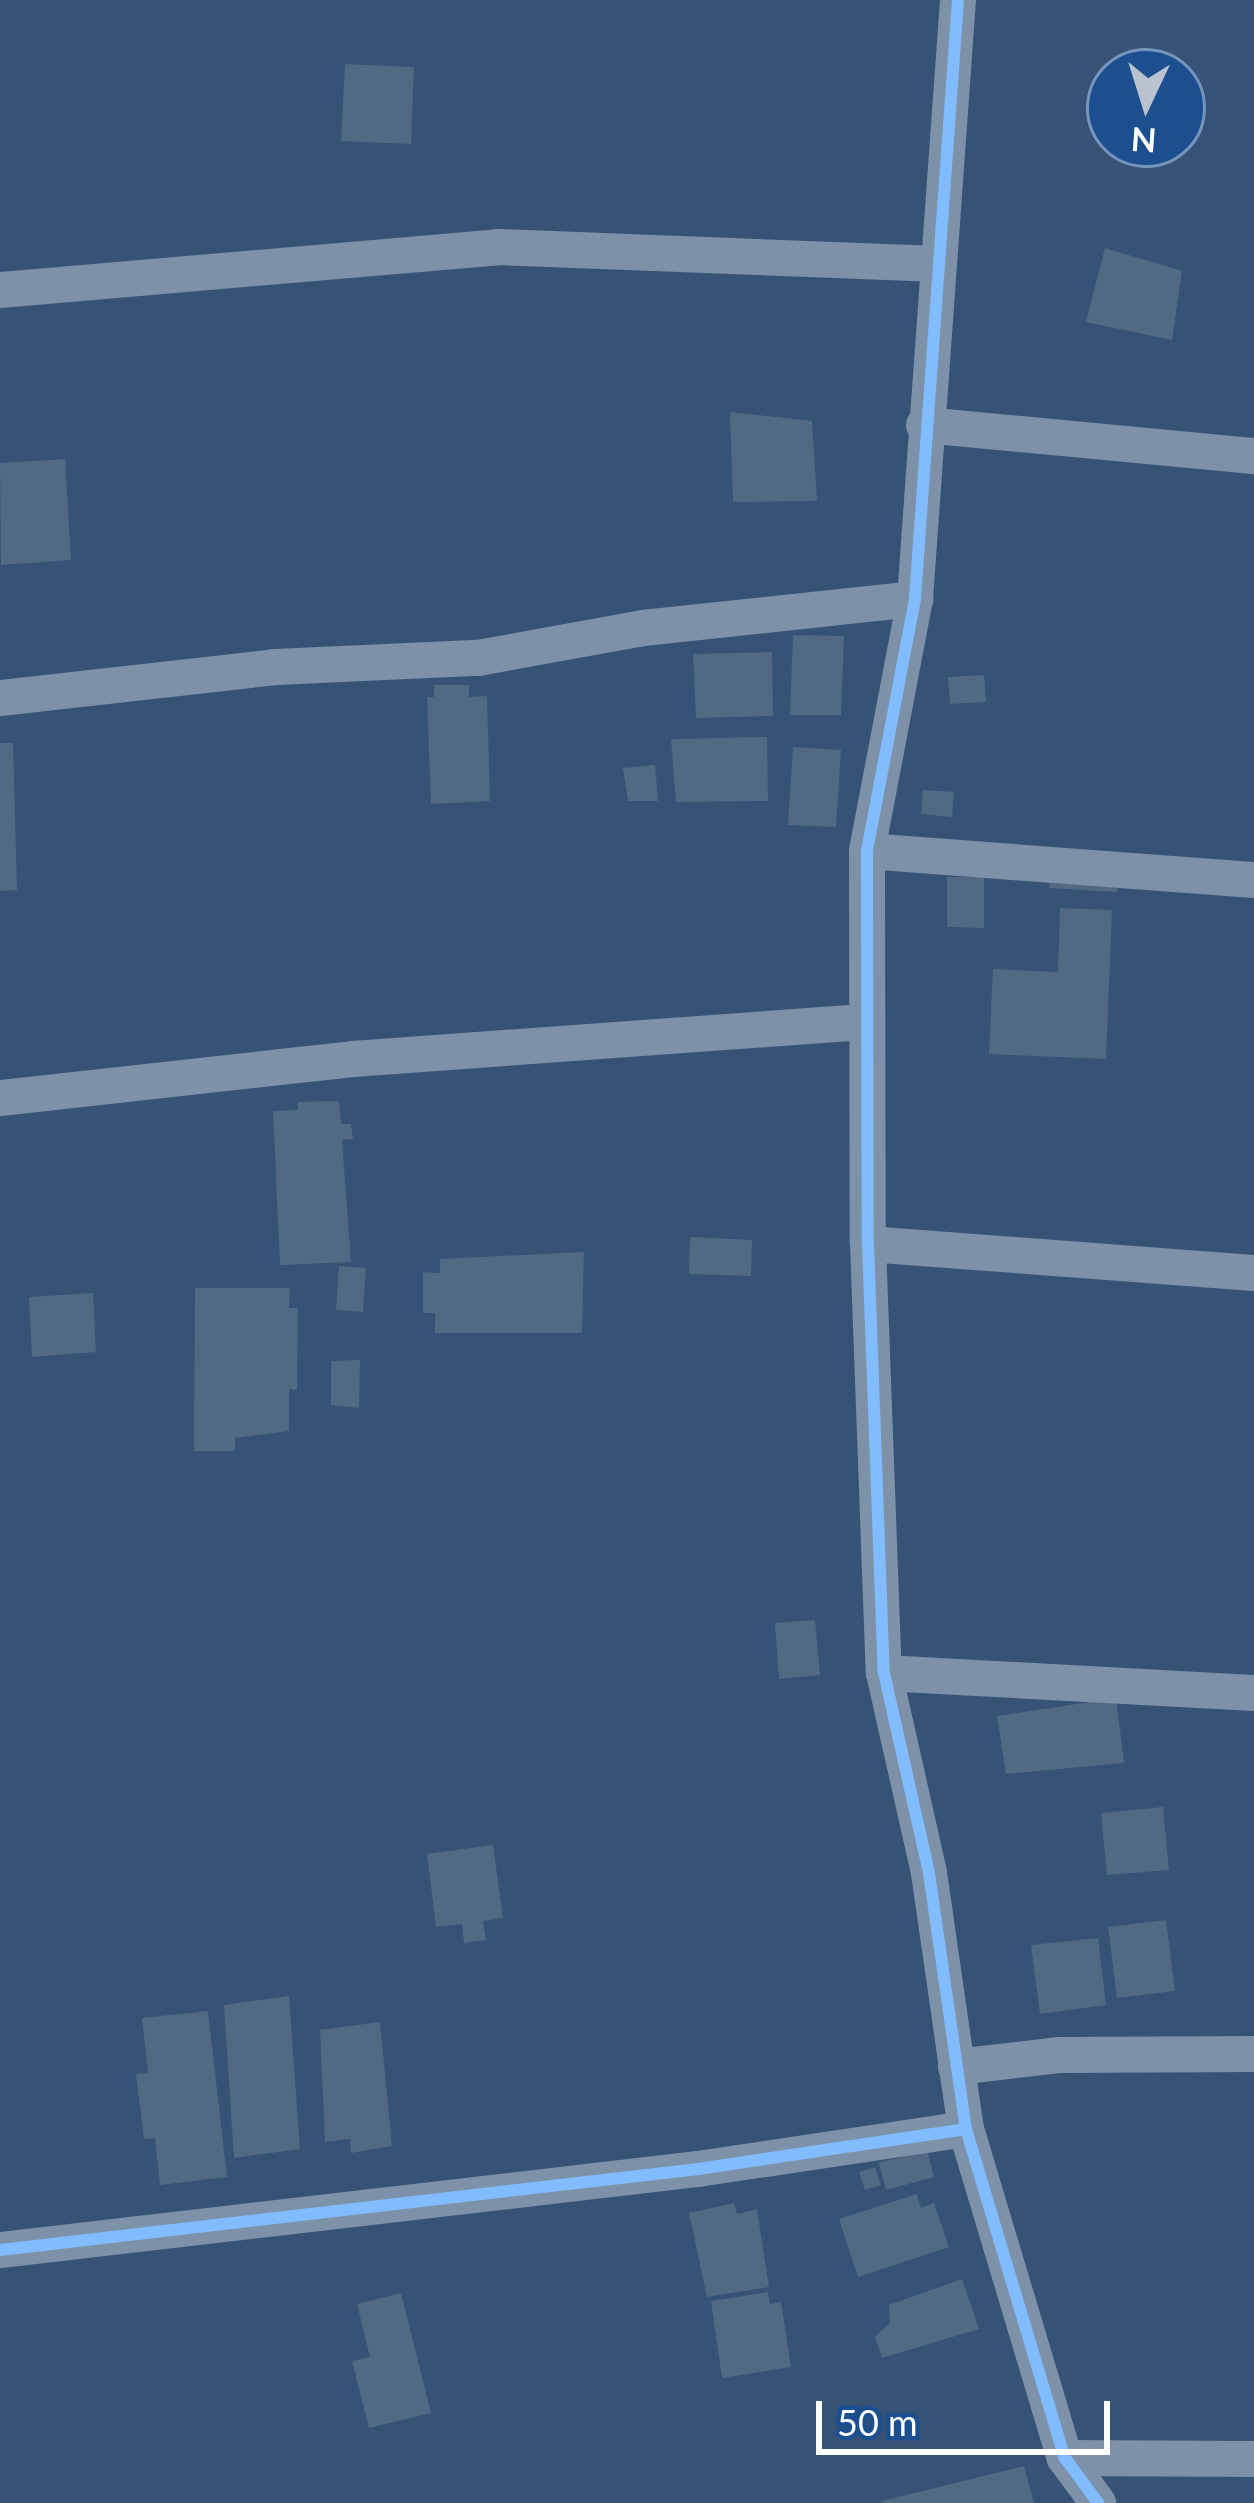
<!DOCTYPE html>
<html>
<head>
<meta charset="utf-8">
<style>
  body { margin:0 }
  #map { position:relative; width:1254px; height:2503px; overflow:hidden; background:#365274; font-family:Lato,sans-serif }
  div>[style] { position:absolute }
  [style*='--x'] { left:calc(var(--x)*1px); top:calc(var(--y)*1px); width:calc(var(--w)*1px); rotate:calc(var(--a)*1deg) }
  .building>* { inset:0; background:#526984 }
  .minor>* { height:36px; margin:-18px; padding:0 18px; transform-origin:18px; border-radius:18px; background:#7d92a8 }
  .cycleway>* { height:12px; margin:-6px; padding:0 6px; transform-origin:6px; border-radius:6px; background:#80bcff }
  span { translate:-50% -50%; white-space:nowrap; text-align:center; line-height:1.15; -webkit-text-stroke:12px #1b4f8f; paint-order:stroke }
  .north { position:absolute; left:1086px; top:48px; width:120px; height:120px; box-sizing:border-box; background:#1b4f8f; border:3px solid #7695bc; border-radius:50%; rotate:184deg; font-size:33px; font-weight:700; line-height:48px; text-align:center; color:#fff }
  .north::after { content:''; display:block; margin:auto; width:42px; height:54px; background:#b9c2ce; clip-path:polygon(50% 0,100% 100%,50% 72%,0 100%) }
  .scale { position:absolute; left:816px; top:2401px; width:294px; height:54px; box-sizing:border-box; border:6px solid #fff; border-top:0; padding-left:15px; font-size:36px; line-height:42px; white-space:nowrap; color:#fff; -webkit-text-stroke:9px #1b4f8f; paint-order:stroke }
</style>
</head>
<body>
<div id="map">
  <div class="building">
    <div style="clip-path:polygon(345px 64px,414px 67px,411px 144px,341px 141px)"></div>
    <div style="clip-path:polygon(1105px 248px,1182px 271px,1172px 340px,1086px 322px)"></div>
    <div style="clip-path:polygon(730px 412px,812px 421px,817px 501px,733px 502px)"></div>
    <div style="clip-path:polygon(65px 459px,71px 560px,1px 565px,0 463px)"></div>
    <div style="clip-path:polygon(793px 635px,844px 636px,841px 715px,790px 715px)"></div>
    <div style="clip-path:polygon(772px 652px,773px 716px,696px 718px,693px 654px)"></div>
    <div style="clip-path:polygon(984px 675px,986px 702px,950px 704px,948px 677px)"></div>
    <div style="clip-path:polygon(434px 685px,469px 685px,469px 697px,487px 696px,490px 801px,431px 804px,427px 697px,434px 697px)"></div>
    <div style="clip-path:polygon(767px 737px,768px 801px,676px 802px,671px 739px)"></div>
    <div style="clip-path:polygon(0 743px,13px 743px,17px 890px,0 891px)"></div>
    <div style="clip-path:polygon(793px 747px,841px 750px,836px 827px,788px 825px)"></div>
    <div style="clip-path:polygon(655px 765px,658px 801px,628px 801px,623px 768px)"></div>
    <div style="clip-path:polygon(923px 790px,954px 792px,952px 817px,921px 814px)"></div>
    <div style="clip-path:polygon(1050px 871px,1118px 875px,1117px 892px,1049px 888px)"></div>
    <div style="clip-path:polygon(947px 877px,984px 877px,984px 928px,947px 927px)"></div>
    <div style="clip-path:polygon(1060px 908px,1112px 910px,1106px 1059px,989px 1054px,993px 969px,1058px 972px)"></div>
    <div style="clip-path:polygon(339px 1101px,341px 1124px,351px 1124px,353px 1139px,342px 1140px,351px 1262px,280px 1265px,273px 1111px,298px 1110px,298px 1102px)"></div>
    <div style="clip-path:polygon(690px 1237px,752px 1240px,751px 1276px,689px 1274px)"></div>
    <div style="clip-path:polygon(584px 1252px,582px 1333px,435px 1333px,435px 1313px,423px 1313px,423px 1272px,440px 1273px,440px 1259px)"></div>
    <div style="clip-path:polygon(339px 1266px,366px 1268px,363px 1312px,336px 1310px)"></div>
    <div style="clip-path:polygon(195px 1288px,290px 1288px,289px 1308px,298px 1308px,297px 1390px,289px 1389px,289px 1431px,235px 1438px,235px 1451px,194px 1451px)"></div>
    <div style="clip-path:polygon(93px 1293px,96px 1352px,32px 1357px,29px 1297px)"></div>
    <div style="clip-path:polygon(360px 1360px,359px 1408px,331px 1405px,331px 1361px)"></div>
    <div style="clip-path:polygon(815px 1620px,820px 1675px,779px 1679px,775px 1623px)"></div>
    <div style="clip-path:polygon(1116px 1698px,1124px 1763px,1006px 1774px,997px 1716px)"></div>
    <div style="clip-path:polygon(1163px 1807px,1169px 1870px,1107px 1875px,1101px 1813px)"></div>
    <div style="clip-path:polygon(493px 1845px,503px 1918px,483px 1921px,486px 1940px,464px 1943px,462px 1924px,436px 1927px,427px 1854px)"></div>
    <div style="clip-path:polygon(1166px 1920px,1175px 1991px,1117px 1998px,1108px 1927px)"></div>
    <div style="clip-path:polygon(1098px 1938px,1106px 2005px,1040px 2014px,1031px 1945px)"></div>
    <div style="clip-path:polygon(289px 1996px,300px 2149px,234px 2158px,224px 2005px)"></div>
    <div style="clip-path:polygon(208px 2011px,227px 2177px,160px 2185px,155px 2138px,144px 2139px,136px 2074px,148px 2073px,142px 2018px)"></div>
    <div style="clip-path:polygon(380px 2022px,392px 2146px,351px 2153px,350px 2139px,325px 2142px,320px 2030px)"></div>
    <div style="clip-path:polygon(927px 2150px,934px 2177px,886px 2190px,879px 2163px)"></div>
    <div style="clip-path:polygon(875px 2167px,881px 2185px,865px 2190px,859px 2172px)"></div>
    <div style="clip-path:polygon(917px 2194px,921px 2208px,934px 2203px,949px 2247px,858px 2277px,839px 2219px)"></div>
    <div style="clip-path:polygon(734px 2203px,737px 2214px,757px 2209px,769px 2287px,707px 2297px,689px 2213px)"></div>
    <div style="clip-path:polygon(962px 2279px,979px 2329px,882px 2358px,875px 2337px,890px 2323px,889px 2305px)"></div>
    <div style="clip-path:polygon(768px 2292px,770px 2304px,781px 2302px,791px 2367px,722px 2378px,711px 2301px)"></div>
    <div style="clip-path:polygon(401px 2293px,431px 2413px,369px 2428px,352px 2361px,370px 2357px,357px 2304px)"></div>
    <div style="clip-path:polygon(1024px 2466px,1034px 2503px,882px 2503px,882px 2501px)"></div>
  </div>
  <div class="minor">
    <div style="--x:958;--y:0;--w:601;--a:94.11"></div>
    <div style="--x:915;--y:599;--w:257;--a:100.8"></div>
    <div style="--x:867;--y:851;--w:393;--a:89.9"></div>
    <div style="--x:868;--y:1244;--w:429;--a:87.9"></div>
    <div style="--x:884;--y:1673;--w:205;--a:77.3"></div>
    <div style="--x:929;--y:1873;--w:259;--a:81.8"></div>
    <div style="--x:966;--y:2129;--w:344;--a:73.3"></div>
    <div style="--x:1065;--y:2458;--w:56;--a:53.7"></div>
    <div style="--x:0;--y:290;--w:500;--a:-4.9"></div>
    <div style="--x:498;--y:247;--w:441;--a:2.2"></div>
    <div style="--x:924;--y:425;--w:331;--a:5.4"></div>
    <div style="--x:0;--y:698;--w:278;--a:-6.4"></div>
    <div style="--x:276;--y:667;--w:202;--a:-2.6"></div>
    <div style="--x:478;--y:658;--w:168;--a:-10.3"></div>
    <div style="--x:643;--y:628;--w:274;--a:-6.1"></div>
    <div style="--x:867;--y:851;--w:388;--a:4.3"></div>
    <div style="--x:0;--y:1098;--w:355;--a:-6.3"></div>
    <div style="--x:353;--y:1059;--w:512;--a:-4.14"></div>
    <div style="--x:868;--y:1244;--w:387;--a:4.3"></div>
    <div style="--x:884;--y:1673;--w:371;--a:3.1"></div>
    <div style="--x:956;--y:2067;--w:105;--a:-6.6"></div>
    <div style="--x:1060;--y:2055;--w:194;--a:-0.3"></div>
    <div style="--x:0;--y:2250;--w:703;--a:-6.62"></div>
    <div style="--x:698;--y:2169;--w:271;--a:-8.5"></div>
    <div style="--x:1065;--y:2458;--w:189;--a:0.3"></div>
  </div>
  <div class="cycleway">
    <div style="--x:958;--y:0;--w:601;--a:94.11"></div>
    <div style="--x:915;--y:599;--w:257;--a:100.8"></div>
    <div style="--x:867;--y:851;--w:393;--a:89.9"></div>
    <div style="--x:868;--y:1244;--w:429;--a:87.9"></div>
    <div style="--x:884;--y:1673;--w:205;--a:77.3"></div>
    <div style="--x:929;--y:1873;--w:259;--a:81.8"></div>
    <div style="--x:966;--y:2129;--w:344;--a:73.3"></div>
    <div style="--x:1065;--y:2458;--w:56;--a:53.7"></div>
    <div style="--x:0;--y:2250;--w:703;--a:-6.62"></div>
    <div style="--x:698;--y:2169;--w:271;--a:-8.5"></div>
  </div>
  <div class="north">N</div>
  <div class="scale">50 m</div>
</div>
</body>
</html>
